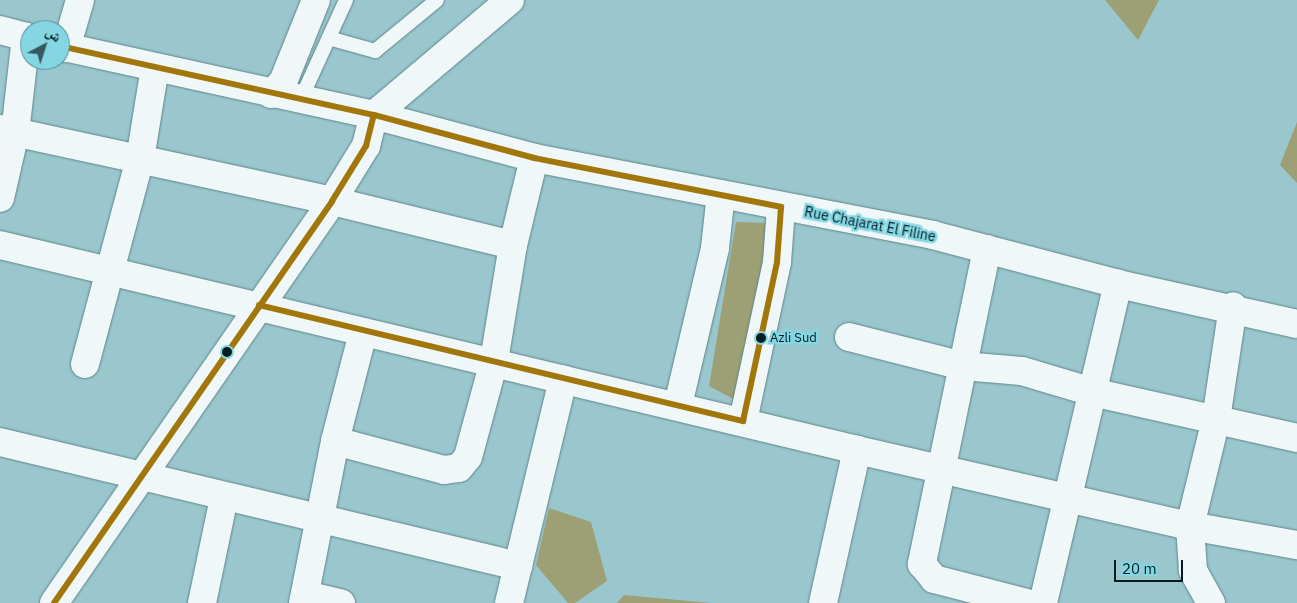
<!DOCTYPE html>
<html>
<head>
<meta charset="utf-8">
<style>
  body { margin:0 }
  #map { position:relative; width:1297px; height:603px; overflow:hidden; background:#9ac7cd; font-family:"IBM Plex Sans","Noto Naskh Arabic",sans-serif }
  div>[style] { position:absolute }
  [style*='--x'] { left:calc(var(--x)*1px); top:calc(var(--y)*1px); width:calc(var(--w)*1px); rotate:calc(var(--a)*1deg) }
  .forest>* { inset:0; background:#9da074 }
  .roads { filter:drop-shadow(0 0 1px #5f868b) drop-shadow(0 0 1px #5f868b) }
  .lane>* { height:14px; margin:-7px; padding:0 7px; transform-origin:7px; border-radius:7px; background:#f0f7f8 }
  .street>* { height:28px; margin:-14px; padding:0 14px; transform-origin:14px; border-radius:14px; background:#f0f7f8 }
  .secondary>* { height:28px; margin:-14px; padding:0 14px; transform-origin:14px; border-radius:14px; background:#f0f7f8 }
  .bus-1>* { height:6px; margin:-3px; padding:0 3px; transform-origin:3px; border-radius:3px; background:#a1760b }
  .dots>* { width:14px; height:14px; translate:-50% -50%; box-sizing:border-box; border:2px solid #84d6e3; border-radius:50% }
  span { translate:-50% -50%; white-space:nowrap; text-align:center; line-height:1.15; -webkit-text-stroke:5px #84d6e3; paint-order:stroke }
  .bus-label { font-size:13px; color:#021c20 }
  .left { translate:0 -50%; text-align:left }
  .street-label { font-size:14px; color:#021c20 }
  .north { position:absolute; left:20px; top:20px; width:50px; height:50px; box-sizing:border-box; background:#84d6e3; border:1px solid #508c95; border-radius:50%; rotate:40deg; font-size:14px; font-weight:700; line-height:20px; text-align:center; color:#021c20 }
  .north::after { content:''; display:block; margin:auto; width:18px; height:22px; background:#37585d; clip-path:polygon(50% 0,100% 100%,50% 72%,0 100%) }
  .scale { position:absolute; left:1114px; top:560px; width:69px; height:22px; box-sizing:border-box; border:2px solid #021c20; border-top:0; padding-left:6px; font-size:15px; line-height:18px; white-space:nowrap; color:#021c20; -webkit-text-stroke:4px #84d6e3; paint-order:stroke }
</style>
</head>
<body>
<div id="map">
  <div class="forest">
    <div style="clip-path:polygon(1105px 0,1159px 0,1138px 40px)"></div>
    <div style="clip-path:polygon(1297px 122px,1297px 183px,1280px 165px)"></div>
    <div style="clip-path:polygon(736px 222px,776px 223px,735px 400px,709px 386px)"></div>
    <div style="clip-path:polygon(549px 508px,591px 522px,607px 581px,575px 603px,568px 603px,536px 565px)"></div>
    <div style="clip-path:polygon(624px 595px,711px 603px,617px 603px)"></div>
  </div>
  <div class="roads">
    <div class="lane">
      <div style="--x:332;--y:39;--w:45;--a:15.6"></div>
      <div style="--x:375;--y:51;--w:80;--a:-39.4"></div>
      <div style="--x:300;--y:101;--w:111;--a:-65.5"></div>
    </div>
    <div class="street">
      <div style="--x:66;--y:48;--w:50;--a:-73.7"></div>
      <div style="--x:271;--y:94;--w:17;--a:-45"></div>
      <div style="--x:283;--y:82;--w:88;--a:-68.1"></div>
      <div style="--x:0;--y:129;--w:340;--a:12.2"></div>
      <div style="--x:332;--y:201;--w:186;--a:13.7"></div>
      <div style="--x:0;--y:198;--w:67;--a:-77"></div>
      <div style="--x:15;--y:133;--w:97;--a:-83.5"></div>
      <div style="--x:0;--y:245;--w:881;--a:13.45"></div>
      <div style="--x:857;--y:450;--w:342;--a:12.9"></div>
      <div style="--x:1190;--y:526;--w:109;--a:10.1"></div>
      <div style="--x:987;--y:249;--w:322;--a:101.7"></div>
      <div style="--x:922;--y:564;--w:19;--a:51"></div>
      <div style="--x:934;--y:579;--w:96;--a:14.5"></div>
      <div style="--x:849;--y:337;--w:118;--a:14.3"></div>
      <div style="--x:963;--y:366;--w:59;--a:4.8"></div>
      <div style="--x:1022;--y:371;--w:77;--a:16.6"></div>
      <div style="--x:1096;--y:393;--w:206;--a:12.6"></div>
      <div style="--x:85;--y:364;--w:212;--a:-75"></div>
      <div style="--x:140;--y:159;--w:93;--a:-80.7"></div>
      <div style="--x:678;--y:405;--w:161;--a:-76.7"></div>
      <div style="--x:715;--y:248;--w:54;--a:-83.7"></div>
      <div style="--x:743;--y:421;--w:163;--a:-77.9"></div>
      <div style="--x:777;--y:262;--w:55;--a:-85.8"></div>
      <div style="--x:335;--y:441;--w:113;--a:14.9"></div>
      <div style="--x:444;--y:470;--w:15;--a:-8"></div>
      <div style="--x:459;--y:468;--w:14;--a:-51"></div>
      <div style="--x:468;--y:457;--w:99;--a:-74.8"></div>
      <div style="--x:494;--y:361;--w:118;--a:-80.7"></div>
      <div style="--x:513;--y:245;--w:89;--a:-76.4"></div>
      <div style="--x:0;--y:442;--w:533;--a:13.46"></div>
      <div style="--x:305;--y:595;--w:37;--a:13"></div>
      <div style="--x:54;--y:603;--w:489;--a:-55.3"></div>
      <div style="--x:332;--y:201;--w:65;--a:-58.3"></div>
      <div style="--x:366;--y:146;--w:32;--a:-76"></div>
      <div style="--x:374;--y:115;--w:178;--a:-40.2"></div>
      <div style="--x:202;--y:603;--w:107;--a:-78.2"></div>
      <div style="--x:303;--y:603;--w:165;--a:-78.8"></div>
      <div style="--x:335;--y:441;--w:112;--a:-75.5"></div>
      <div style="--x:509;--y:603;--w:230;--a:-76.4"></div>
      <div style="--x:823;--y:603;--w:157;--a:-77.5"></div>
      <div style="--x:1043;--y:603;--w:328;--a:-76.8"></div>
      <div style="--x:1211;--y:603;--w:38;--a:-119"></div>
      <div style="--x:1193;--y:570;--w:44;--a:-93.9"></div>
      <div style="--x:1190;--y:526;--w:110;--a:-76.3"></div>
      <div style="--x:1216;--y:419;--w:114;--a:-81.4"></div>
    </div>
    <div class="secondary">
      <div style="--x:0;--y:30;--w:31;--a:15"></div>
      <div style="--x:60;--y:46;--w:321;--a:12.4"></div>
      <div style="--x:374;--y:115;--w:166;--a:15"></div>
      <div style="--x:534;--y:158;--w:406;--a:10.9"></div>
      <div style="--x:933;--y:235;--w:191;--a:14.8"></div>
      <div style="--x:1118;--y:284;--w:183;--a:12.6"></div>
    </div>
  </div>
  <div class="bus-1">
    <div style="--x:60;--y:46;--w:321;--a:12.4"></div>
    <div style="--x:374;--y:115;--w:166;--a:15"></div>
    <div style="--x:534;--y:158;--w:252;--a:11.2"></div>
    <div style="--x:259;--y:305;--w:498;--a:13.5"></div>
    <div style="--x:743;--y:421;--w:163;--a:-77.9"></div>
    <div style="--x:777;--y:262;--w:55;--a:-85.8"></div>
    <div style="--x:54;--y:603;--w:489;--a:-55.3"></div>
    <div style="--x:332;--y:201;--w:65;--a:-58.3"></div>
    <div style="--x:366;--y:146;--w:32;--a:-76"></div>
  </div>
  <div class="dots">
    <div style="left:761px;top:338px;background:#021c20"></div>
    <div style="left:227px;top:352px;background:#021c20"></div>
  </div>
  <div class="bus-label">
    <span class="left" style="left:770px;top:338px">Azli Sud</span>
  </div>
  <div class="street-label">
    <span style="left:870px;top:224px;rotate:11deg">Rue Chajarat El Filine</span>
  </div>
  <div class="north">ش</div>
  <div class="scale">20 m</div>
</div>
</body>
</html>
